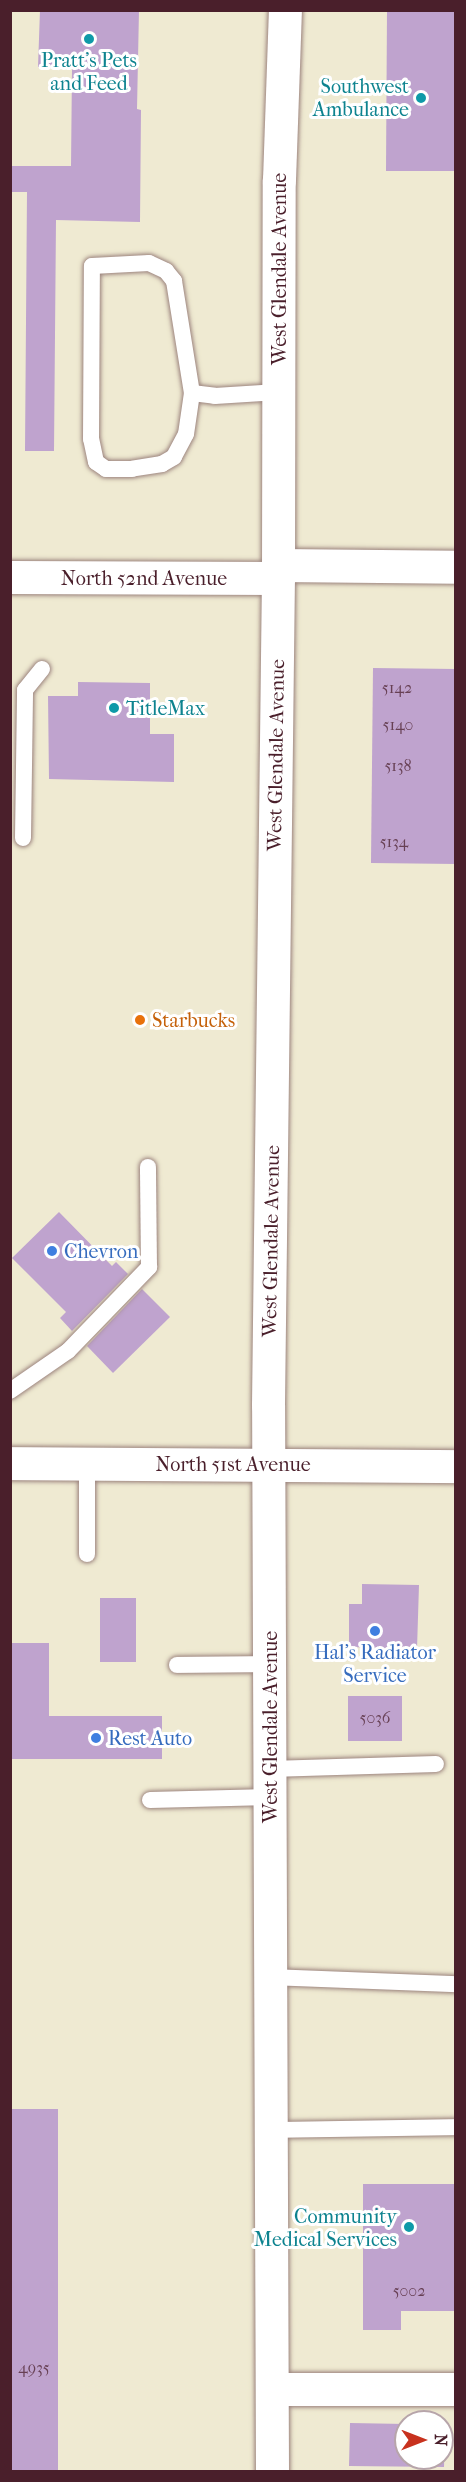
<!DOCTYPE html>
<html>
<head>
<meta charset="utf-8">
<style>
  body { margin:0 }
  #map { position:relative; width:466px; height:2482px; overflow:hidden; background:#efead2; font-family:"IM FELL French Canon",serif }
  div>[style] { position:absolute }
  [style*='--x'] { left:calc(var(--x)*1px); top:calc(var(--y)*1px); width:calc(var(--w)*1px); rotate:calc(var(--a)*1deg) }
  .building>* { inset:0; background:#bfa3ce }
  .roads { filter:drop-shadow(0 0 2px #9c847e) drop-shadow(0 0 2px #9c847e) }
  .lane>* { height:16px; margin:-8px; padding:0 8px; transform-origin:8px; border-radius:8px; background:#fff }
  .street>* { height:33px; margin:-16.5px; padding:0 16.5px; transform-origin:16.5px; border-radius:16.5px; background:#fff }
  .secondary>* { height:33px; margin:-16.5px; padding:0 16.5px; transform-origin:16.5px; border-radius:16.5px; background:#fff }
  .primary>* { height:33px; margin:-16.5px; padding:0 16.5px; transform-origin:16.5px; border-radius:16.5px; background:#fff }
  .dots>* { width:16px; height:16px; translate:-50% -50%; box-sizing:border-box; border:3px solid #fff; border-radius:50% }
  span { translate:-50% -50%; white-space:nowrap; text-align:center; line-height:1.15; -webkit-text-stroke:6px #fff; paint-order:stroke }
  .number-label { font-size:16px; color:#674054 }
  .number-label span { -webkit-text-stroke-width:0 }
  .culture-label { font-size:20px; color:#0d838f }
  .right { translate:-100% -50%; text-align:right }
  .left { translate:0 -50%; text-align:left }
  .street-label { font-size:20px; color:#4a1f2b }
  .food-label { font-size:20px; color:#c56008 }
  .shop-label { font-size:20px; color:#366cbe }
  .frame { position:absolute; inset:0; border:12px solid #4a1f2b; pointer-events:none }
  .north { position:absolute; left:394px; top:2410px; width:60px; height:60px; box-sizing:border-box; background:#fff; border:2px solid #b7a5aa; border-radius:50%; rotate:90deg; font-size:16px; font-weight:700; line-height:24px; text-align:center; color:#4a1f2b }
  .north::after { content:''; display:block; margin:auto; width:21px; height:27px; background:#c8321e; clip-path:polygon(50% 0,100% 100%,50% 72%,0 100%) }
</style>
</head>
<body>
<div id="map">
  <div class="building">
    <div style="clip-path:polygon(40px 10px,139px 10px,137px 109px,141px 110px,140px 222px,56px 220px,54px 451px,25px 451px,27px 192px,10px 192px,10px 166px,71px 166px,72px 68px,38px 67px)"></div>
    <div style="clip-path:polygon(387px 10px,456px 10px,456px 171px,386px 171px)"></div>
    <div style="clip-path:polygon(373px 668px,456px 669px,456px 864px,371px 863px)"></div>
    <div style="clip-path:polygon(78px 682px,150px 683px,150px 734px,174px 734px,174px 782px,49px 779px,48px 696px,78px 696px)"></div>
    <div style="clip-path:polygon(59px 1212px,112px 1266px,116px 1262px,128px 1274px,72px 1331px,60px 1318px,66px 1312px,12px 1258px)"></div>
    <div style="clip-path:polygon(142px 1289px,170px 1317px,113px 1373px,87px 1346px)"></div>
    <div style="clip-path:polygon(362px 1584px,419px 1585px,417px 1649px,349px 1647px,349px 1604px,362px 1604px)"></div>
    <div style="clip-path:polygon(100px 1598px,136px 1598px,136px 1662px,100px 1662px)"></div>
    <div style="clip-path:polygon(10px 1643px,49px 1643px,49px 1716px,162px 1716px,162px 1759px,10px 1759px)"></div>
    <div style="clip-path:polygon(348px 1696px,402px 1696px,402px 1741px,348px 1741px)"></div>
    <div style="clip-path:polygon(10px 2109px,58px 2109px,58px 2472px,10px 2472px)"></div>
    <div style="clip-path:polygon(363px 2184px,456px 2184px,456px 2311px,401px 2311px,401px 2330px,363px 2330px)"></div>
    <div style="clip-path:polygon(350px 2423px,406px 2424px,406px 2458px,442px 2458px,442px 2425px,445px 2425px,444px 2467px,349px 2466px)"></div>
  </div>
  <div class="roads">
    <div class="lane">
      <div style="--x:192;--y:393;--w:41;--a:98.3"></div>
      <div style="--x:186;--y:434;--w:26;--a:118"></div>
      <div style="--x:174;--y:457;--w:14;--a:150"></div>
      <div style="--x:162;--y:464;--w:30;--a:171"></div>
      <div style="--x:132;--y:469;--w:26;--a:180"></div>
      <div style="--x:106;--y:469;--w:12;--a:-145"></div>
      <div style="--x:96;--y:462;--w:24;--a:-102"></div>
      <div style="--x:91;--y:439;--w:173;--a:-89.7"></div>
      <div style="--x:92;--y:266;--w:57;--a:-3"></div>
      <div style="--x:149;--y:263;--w:19;--a:25"></div>
      <div style="--x:166;--y:271;--w:13;--a:51"></div>
      <div style="--x:174;--y:281;--w:113;--a:80.9"></div>
      <div style="--x:192;--y:393;--w:23;--a:7"></div>
      <div style="--x:215;--y:396;--w:63;--a:-3.6"></div>
      <div style="--x:23;--y:838;--w:148;--a:-89.2"></div>
      <div style="--x:25;--y:690;--w:27;--a:-51"></div>
      <div style="--x:10;--y:1391;--w:70;--a:-34.6"></div>
      <div style="--x:68;--y:1351;--w:117;--a:-46"></div>
      <div style="--x:149;--y:1267;--w:100;--a:-90.6"></div>
      <div style="--x:87;--y:1464;--w:90;--a:90"></div>
      <div style="--x:177;--y:1665;--w:92;--a:-0.6"></div>
      <div style="--x:270;--y:1769;--w:166;--a:-1.7"></div>
      <div style="--x:150;--y:1800;--w:120;--a:-1.4"></div>
      <div style="--x:271;--y:1977;--w:185;--a:2.2"></div>
      <div style="--x:271;--y:2130;--w:185;--a:-0.9"></div>
    </div>
    <div class="street">
      <div style="--x:278;--y:565;--w:178;--a:0.6"></div>
      <div style="--x:10;--y:577;--w:268;--a:0.2"></div>
      <div style="--x:272;--y:2389;--w:184;--a:0"></div>
    </div>
    <div class="secondary">
      <div style="--x:272;--y:2472;--w:1067;--a:-90.21"></div>
      <div style="--x:268;--y:1405;--w:827;--a:-89.31"></div>
      <div style="--x:278;--y:578;--w:398;--a:-89.9"></div>
      <div style="--x:279;--y:180;--w:170;--a:-88"></div>
    </div>
    <div class="primary">
      <div style="--x:10;--y:1463;--w:446;--a:0.4"></div>
    </div>
  </div>
  <div class="dots">
    <div style="left:89px;top:39px;background:#0f9aa8"></div>
    <div style="left:421px;top:98px;background:#0f9aa8"></div>
    <div style="left:114px;top:708px;background:#0f9aa8"></div>
    <div style="left:140px;top:1020px;background:#e8710a"></div>
    <div style="left:52px;top:1251px;background:#3f7fe0"></div>
    <div style="left:375px;top:1631px;background:#3f7fe0"></div>
    <div style="left:96px;top:1738px;background:#3f7fe0"></div>
    <div style="left:409px;top:2227px;background:#0f9aa8"></div>
  </div>
  <div class="number-label">
    <span style="left:397px;top:688px">5142</span>
    <span style="left:398px;top:725px">5140</span>
    <span style="left:398px;top:766px">5138</span>
    <span style="left:394px;top:842px">5134</span>
    <span style="left:375px;top:1718px">5036</span>
    <span style="left:409px;top:2291px">5002</span>
    <span style="left:34px;top:2368px">4935</span>
  </div>
  <div class="culture-label">
    <span style="left:89px;top:72px">Pratt's Pets<br>and Feed</span>
    <span class="right" style="left:409px;top:98px">Southwest<br>Ambulance</span>
    <span class="left" style="left:126px;top:708px">TitleMax</span>
    <span class="right" style="left:397px;top:2228px">Community<br>Medical Services</span>
  </div>
  <div class="street-label">
    <span style="left:279px;top:269px;rotate:-90deg">West Glendale Avenue</span>
    <span style="left:144px;top:578px">North 52nd Avenue</span>
    <span style="left:276px;top:755px;rotate:-89deg">West Glendale Avenue</span>
    <span style="left:271px;top:1241px;rotate:-89deg">West Glendale Avenue</span>
    <span style="left:233px;top:1464px">North 51st Avenue</span>
    <span style="left:270px;top:1727px;rotate:-90deg">West Glendale Avenue</span>
  </div>
  <div class="food-label">
    <span class="left" style="left:152px;top:1020px">Starbucks</span>
  </div>
  <div class="shop-label">
    <span class="left" style="left:64px;top:1251px">Chevron</span>
    <span style="left:375px;top:1664px">Hal's Radiator<br>Service</span>
    <span class="left" style="left:108px;top:1738px">Rest Auto</span>
  </div>
  <div class="frame"></div>
  <div class="north">N</div>
</div>
</body>
</html>
